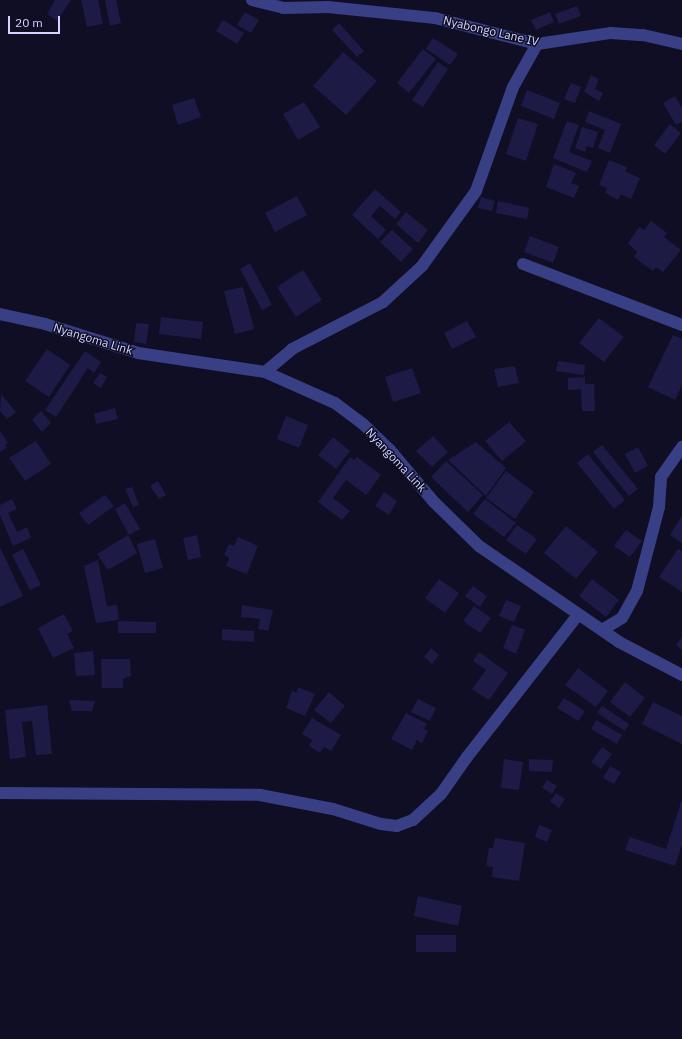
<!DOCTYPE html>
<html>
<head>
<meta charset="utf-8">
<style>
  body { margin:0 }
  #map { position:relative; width:682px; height:1039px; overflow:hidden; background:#0f0e25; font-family:"IBM Plex Sans",sans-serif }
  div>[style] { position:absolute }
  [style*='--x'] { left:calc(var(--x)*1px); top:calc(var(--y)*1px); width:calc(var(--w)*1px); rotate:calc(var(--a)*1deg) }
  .building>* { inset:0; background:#1d1a46 }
  .street>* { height:12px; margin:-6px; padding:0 6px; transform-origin:6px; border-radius:6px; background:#393f85 }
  span { translate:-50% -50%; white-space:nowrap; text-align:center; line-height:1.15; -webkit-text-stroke:3px #0f0e25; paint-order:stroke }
  .street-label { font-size:12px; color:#d2d3ff }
  .scale { position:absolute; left:8px; top:16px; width:52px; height:18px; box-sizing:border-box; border:2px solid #d2d3ff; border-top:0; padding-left:5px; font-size:12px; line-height:14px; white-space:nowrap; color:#d2d3ff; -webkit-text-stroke:3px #0f0e25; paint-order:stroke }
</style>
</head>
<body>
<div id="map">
  <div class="building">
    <div style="clip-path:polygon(55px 0,71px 0,57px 21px,47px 14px)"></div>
    <div style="clip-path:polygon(81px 0,98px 0,103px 24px,87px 27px)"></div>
    <div style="clip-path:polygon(105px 0,116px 0,121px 23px,110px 26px)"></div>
    <div style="clip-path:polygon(577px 6px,581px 16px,559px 24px,555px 14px)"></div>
    <div style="clip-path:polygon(245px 12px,259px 20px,251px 33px,237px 25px)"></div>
    <div style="clip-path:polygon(550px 12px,554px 22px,536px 30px,531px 20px)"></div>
    <div style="clip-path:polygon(223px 20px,244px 33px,237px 44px,216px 31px)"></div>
    <div style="clip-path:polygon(339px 23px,364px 51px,357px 57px,332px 30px)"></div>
    <div style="clip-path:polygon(433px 38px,458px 54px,450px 65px,426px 49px)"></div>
    <div style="clip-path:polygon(423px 49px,436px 59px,409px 93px,397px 83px)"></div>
    <div style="clip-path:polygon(343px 52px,377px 81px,346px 115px,313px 86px)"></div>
    <div style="clip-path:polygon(438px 62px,448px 69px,423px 107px,412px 100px)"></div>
    <div style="clip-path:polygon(591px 75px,599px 79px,595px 89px,603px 93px,599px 101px,584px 92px)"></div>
    <div style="clip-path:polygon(571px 83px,581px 87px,575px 103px,564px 99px)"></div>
    <div style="clip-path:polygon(527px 90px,560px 103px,554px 119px,521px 106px)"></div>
    <div style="clip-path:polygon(675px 96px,682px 108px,682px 122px,676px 125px,663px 103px)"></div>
    <div style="clip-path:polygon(194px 98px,201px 117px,178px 125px,172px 105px)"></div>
    <div style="clip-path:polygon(304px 102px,320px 127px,298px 140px,283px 114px)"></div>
    <div style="clip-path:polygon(589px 111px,621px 124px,610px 153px,598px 148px,605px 130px,585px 122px)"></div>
    <div style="clip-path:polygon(518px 118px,538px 124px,526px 161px,506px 154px)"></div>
    <div style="clip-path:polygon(567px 121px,579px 125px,569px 152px,592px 161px,587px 172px,553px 158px)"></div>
    <div style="clip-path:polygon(670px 124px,681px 133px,665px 154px,654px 145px)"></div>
    <div style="clip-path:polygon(582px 127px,598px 132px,593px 148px,587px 146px,585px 152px,575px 148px)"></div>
    <div style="clip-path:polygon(609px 160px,627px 167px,625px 171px,640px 178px,631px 199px,621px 194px,618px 200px,605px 193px,607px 188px,599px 185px)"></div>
    <div style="clip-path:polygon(554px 164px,576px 173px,571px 183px,579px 186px,574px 198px,546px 187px)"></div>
    <div style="clip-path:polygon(375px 189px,401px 212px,395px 219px,380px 206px,371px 216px,386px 230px,378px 239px,352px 215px)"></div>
    <div style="clip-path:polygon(297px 196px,307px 215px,275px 232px,265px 213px)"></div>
    <div style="clip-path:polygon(481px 197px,495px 201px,492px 211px,478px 208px)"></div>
    <div style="clip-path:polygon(498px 201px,529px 208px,527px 219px,496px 213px)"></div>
    <div style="clip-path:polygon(406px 212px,428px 230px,418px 243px,396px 224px)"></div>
    <div style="clip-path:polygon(651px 221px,667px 233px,664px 237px,681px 250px,663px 272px,656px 267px,653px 271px,634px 257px,637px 252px,628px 243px,639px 227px,644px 230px)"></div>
    <div style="clip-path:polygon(392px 230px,413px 249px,401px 262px,380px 242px)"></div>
    <div style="clip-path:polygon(530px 236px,559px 247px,553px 263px,524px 252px)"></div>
    <div style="clip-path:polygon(250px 263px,272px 305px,262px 310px,240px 269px)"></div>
    <div style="clip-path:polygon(303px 270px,322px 300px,296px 317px,277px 287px)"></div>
    <div style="clip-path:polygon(243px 287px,254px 329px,235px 334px,224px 291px)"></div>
    <div style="clip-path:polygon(161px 317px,203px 322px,201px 339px,159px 334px)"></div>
    <div style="clip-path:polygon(599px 318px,624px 337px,604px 362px,579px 343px)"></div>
    <div style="clip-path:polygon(467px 321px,476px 337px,452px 349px,444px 333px)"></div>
    <div style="clip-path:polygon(136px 323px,149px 324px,146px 344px,134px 342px)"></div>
    <div style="clip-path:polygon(673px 335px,682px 339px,682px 385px,675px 400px,648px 387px)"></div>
    <div style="clip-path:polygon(47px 349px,70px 365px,49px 397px,25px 381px)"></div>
    <div style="clip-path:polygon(85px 351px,101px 362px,94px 373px,88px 368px,56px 417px,45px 410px)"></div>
    <div style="clip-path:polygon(558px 361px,585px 365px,584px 375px,556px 371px)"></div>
    <div style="clip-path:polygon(515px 366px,519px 383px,498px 387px,494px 369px)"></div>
    <div style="clip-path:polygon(412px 368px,421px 393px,393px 402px,385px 377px)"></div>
    <div style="clip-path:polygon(100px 373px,107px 377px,101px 388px,93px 383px)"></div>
    <div style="clip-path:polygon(585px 377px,585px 384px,594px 384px,595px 411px,582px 411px,581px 389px,568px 390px,568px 378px)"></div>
    <div style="clip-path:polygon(1px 394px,16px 412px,7px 419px,0 411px)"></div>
    <div style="clip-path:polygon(115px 408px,118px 419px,96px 424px,94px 414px)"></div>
    <div style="clip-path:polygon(41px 411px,51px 423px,42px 432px,32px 420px)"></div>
    <div style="clip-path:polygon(286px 416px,308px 425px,299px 448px,277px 439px)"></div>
    <div style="clip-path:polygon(509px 422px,526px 441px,502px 461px,485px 441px)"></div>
    <div style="clip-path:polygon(0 431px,8px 443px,5px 445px,7px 447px,0 452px)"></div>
    <div style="clip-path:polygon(433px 436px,448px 452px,432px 467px,416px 451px)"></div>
    <div style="clip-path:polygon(333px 437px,350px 451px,336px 469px,318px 455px)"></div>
    <div style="clip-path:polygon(36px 441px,51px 464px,25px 481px,9px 458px)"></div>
    <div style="clip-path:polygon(476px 442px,506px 468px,486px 496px,448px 460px)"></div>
    <div style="clip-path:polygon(602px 445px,638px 489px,629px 496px,593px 452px)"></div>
    <div style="clip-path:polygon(638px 447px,648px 466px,635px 473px,625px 454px)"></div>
    <div style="clip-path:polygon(588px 454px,625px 500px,614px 509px,577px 463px)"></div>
    <div style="clip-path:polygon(350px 457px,354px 460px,357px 457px,381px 475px,366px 495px,346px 480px,333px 498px,350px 511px,342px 520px,318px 502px)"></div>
    <div style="clip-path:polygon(446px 461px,483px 495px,468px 512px,431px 477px)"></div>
    <div style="clip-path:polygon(506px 471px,534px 492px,515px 519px,486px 498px)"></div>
    <div style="clip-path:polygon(158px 481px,166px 495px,159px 499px,150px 486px)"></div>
    <div style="clip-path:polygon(132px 487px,139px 505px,133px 507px,125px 489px)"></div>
    <div style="clip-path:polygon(384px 492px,397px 501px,389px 515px,375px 506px)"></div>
    <div style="clip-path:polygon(105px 495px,114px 506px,88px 525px,79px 513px)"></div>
    <div style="clip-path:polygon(12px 499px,17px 509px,8px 513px,17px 532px,27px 527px,31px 538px,13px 546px,0 515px,0 505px)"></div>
    <div style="clip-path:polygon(485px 499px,516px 523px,504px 537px,473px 514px)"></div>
    <div style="clip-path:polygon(125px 503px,140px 529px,129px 535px,115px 509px)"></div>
    <div style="clip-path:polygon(682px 516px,682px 543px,670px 535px)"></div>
    <div style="clip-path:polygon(517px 525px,537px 539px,526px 554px,506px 540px)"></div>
    <div style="clip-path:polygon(566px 526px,598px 552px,576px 579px,544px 553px)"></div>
    <div style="clip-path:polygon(626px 530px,642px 541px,630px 557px,614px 546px)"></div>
    <div style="clip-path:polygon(128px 535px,137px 553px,108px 570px,97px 554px)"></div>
    <div style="clip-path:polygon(197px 535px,201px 557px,188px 560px,183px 538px)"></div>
    <div style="clip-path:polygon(238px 537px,258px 546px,247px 574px,226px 566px,229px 558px,224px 555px,229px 544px,234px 546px)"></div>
    <div style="clip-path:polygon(155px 539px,163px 568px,145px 573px,137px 544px)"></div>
    <div style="clip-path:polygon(0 547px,23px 596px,0 607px)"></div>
    <div style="clip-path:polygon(23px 549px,41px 585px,30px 590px,12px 555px)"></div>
    <div style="clip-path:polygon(678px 549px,682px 551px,682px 592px,659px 577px)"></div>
    <div style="clip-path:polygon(98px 560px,107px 606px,117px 605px,119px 620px,96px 623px,84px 566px)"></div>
    <div style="clip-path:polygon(439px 579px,459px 593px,445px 613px,425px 598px)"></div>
    <div style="clip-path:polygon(592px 579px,619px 600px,606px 617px,579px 596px)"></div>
    <div style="clip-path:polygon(473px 586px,487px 596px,480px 607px,465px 596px)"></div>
    <div style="clip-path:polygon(506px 600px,521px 606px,514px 622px,499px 616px)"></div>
    <div style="clip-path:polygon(242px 605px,273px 610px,268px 631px,258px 629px,260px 619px,241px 617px)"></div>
    <div style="clip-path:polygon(474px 606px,491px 618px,480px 633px,463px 621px)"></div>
    <div style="clip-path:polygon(64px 614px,73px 631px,67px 634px,74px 648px,53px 658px,38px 628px)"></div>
    <div style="clip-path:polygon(118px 621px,156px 622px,156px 633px,118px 633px)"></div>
    <div style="clip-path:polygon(512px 625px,525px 630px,516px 654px,503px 648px)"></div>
    <div style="clip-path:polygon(222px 629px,254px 631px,254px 642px,222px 640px)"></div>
    <div style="clip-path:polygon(682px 637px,682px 650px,676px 645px)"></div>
    <div style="clip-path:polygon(431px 648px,439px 655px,432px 664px,424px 657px)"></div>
    <div style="clip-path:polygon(93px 651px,95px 675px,76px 676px,74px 653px)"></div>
    <div style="clip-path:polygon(479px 652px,508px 673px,489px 700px,472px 689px,486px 670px,473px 661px)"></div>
    <div style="clip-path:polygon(101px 659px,130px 659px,131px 676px,123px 679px,123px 688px,102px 688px)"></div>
    <div style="clip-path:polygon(578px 668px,608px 691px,596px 707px,565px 685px)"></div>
    <div style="clip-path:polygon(625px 682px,645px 698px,630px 717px,610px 702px)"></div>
    <div style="clip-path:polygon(298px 687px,315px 694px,305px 716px,286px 708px,292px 691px,296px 693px)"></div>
    <div style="clip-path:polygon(329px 692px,345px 706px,331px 723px,314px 710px)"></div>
    <div style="clip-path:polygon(564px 698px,585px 711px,578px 721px,557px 708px)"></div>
    <div style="clip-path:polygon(418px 699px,436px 708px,430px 721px,411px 712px)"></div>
    <div style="clip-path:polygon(69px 700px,95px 701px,92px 711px,72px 711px)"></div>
    <div style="clip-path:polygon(653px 702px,682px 716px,682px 744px,642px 724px)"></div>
    <div style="clip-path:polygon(47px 705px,52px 754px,36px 755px,32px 721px,22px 722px,26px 757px,10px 759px,5px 710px)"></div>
    <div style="clip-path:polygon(602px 706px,629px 724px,625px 731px,597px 713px)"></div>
    <div style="clip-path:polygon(406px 713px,427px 724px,424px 729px,428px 731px,422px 743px,417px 740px,412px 750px,391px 739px)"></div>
    <div style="clip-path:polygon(312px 718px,341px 735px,331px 751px,324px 747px,320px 753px,309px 746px,312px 740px,302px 734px)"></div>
    <div style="clip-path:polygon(596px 720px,622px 735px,617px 744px,591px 729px)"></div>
    <div style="clip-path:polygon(602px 747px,612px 754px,601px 769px,591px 762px)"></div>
    <div style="clip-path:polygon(504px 759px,523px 762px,519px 790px,501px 788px)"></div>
    <div style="clip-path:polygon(529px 759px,553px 760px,552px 772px,529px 771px)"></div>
    <div style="clip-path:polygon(610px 766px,621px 772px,614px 784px,603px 778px)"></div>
    <div style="clip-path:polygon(547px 780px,557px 786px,552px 794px,542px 788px)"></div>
    <div style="clip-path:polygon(556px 793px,565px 799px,559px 808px,550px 801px)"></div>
    <div style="clip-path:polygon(682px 799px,682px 844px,675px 866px,625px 850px,630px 837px,666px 849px)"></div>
    <div style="clip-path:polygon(539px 825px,552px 830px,547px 842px,535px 837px)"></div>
    <div style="clip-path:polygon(495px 838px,525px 843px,519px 881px,492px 877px,493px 867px,486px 866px,489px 848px,493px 848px)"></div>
    <div style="clip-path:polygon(418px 896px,462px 906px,458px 926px,414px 916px)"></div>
    <div style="clip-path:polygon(416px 935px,456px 935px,456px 952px,416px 952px)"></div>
  </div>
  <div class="street">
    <div style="--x:252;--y:0;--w:32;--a:14"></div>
    <div style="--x:283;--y:8;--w:45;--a:-1.3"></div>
    <div style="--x:328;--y:7;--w:108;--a:5.9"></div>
    <div style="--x:435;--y:18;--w:105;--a:14.3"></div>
    <div style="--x:537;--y:44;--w:75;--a:-8.5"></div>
    <div style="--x:611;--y:33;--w:32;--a:4"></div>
    <div style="--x:643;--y:35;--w:40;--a:13"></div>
    <div style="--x:523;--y:264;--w:170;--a:21"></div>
    <div style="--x:0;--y:314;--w:46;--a:12.5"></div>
    <div style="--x:45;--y:324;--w:97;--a:17.3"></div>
    <div style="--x:138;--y:353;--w:128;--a:8.5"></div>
    <div style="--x:265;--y:372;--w:77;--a:23.9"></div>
    <div style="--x:335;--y:403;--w:35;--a:37"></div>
    <div style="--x:363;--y:424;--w:36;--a:44"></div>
    <div style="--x:389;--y:449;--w:70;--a:49.7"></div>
    <div style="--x:434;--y:502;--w:63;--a:44.4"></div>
    <div style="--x:479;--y:546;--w:170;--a:34.4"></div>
    <div style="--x:619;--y:642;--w:71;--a:27.6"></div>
    <div style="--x:265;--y:372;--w:35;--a:-40"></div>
    <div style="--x:292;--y:349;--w:102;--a:-27.3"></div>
    <div style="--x:383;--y:302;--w:53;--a:-42.7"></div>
    <div style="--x:422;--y:266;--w:92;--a:-54.2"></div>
    <div style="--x:476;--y:191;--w:110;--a:-70.4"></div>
    <div style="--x:513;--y:87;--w:49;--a:-60.8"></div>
    <div style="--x:602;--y:630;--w:23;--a:-31"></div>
    <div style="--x:622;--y:618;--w:31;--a:-61"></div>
    <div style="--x:637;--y:591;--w:87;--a:-75.3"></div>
    <div style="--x:659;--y:507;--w:30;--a:-86"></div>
    <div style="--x:661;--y:477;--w:37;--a:-55"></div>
    <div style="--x:0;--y:793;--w:260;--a:0.4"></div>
    <div style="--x:260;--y:795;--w:74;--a:10.9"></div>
    <div style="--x:333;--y:809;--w:50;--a:17.4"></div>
    <div style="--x:381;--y:824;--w:16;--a:7"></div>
    <div style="--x:397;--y:826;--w:17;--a:-21"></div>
    <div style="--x:413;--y:820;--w:38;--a:-43"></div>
    <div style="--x:441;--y:794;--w:45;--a:-54.9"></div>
    <div style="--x:467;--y:757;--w:180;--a:-52"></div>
  </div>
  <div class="street-label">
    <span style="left:491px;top:31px;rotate:13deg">Nyabongo Lane IV</span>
    <span style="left:93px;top:339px;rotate:17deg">Nyangoma Link</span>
    <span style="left:396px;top:460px;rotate:47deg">Nyangoma Link</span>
  </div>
  <div class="scale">20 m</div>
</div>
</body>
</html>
